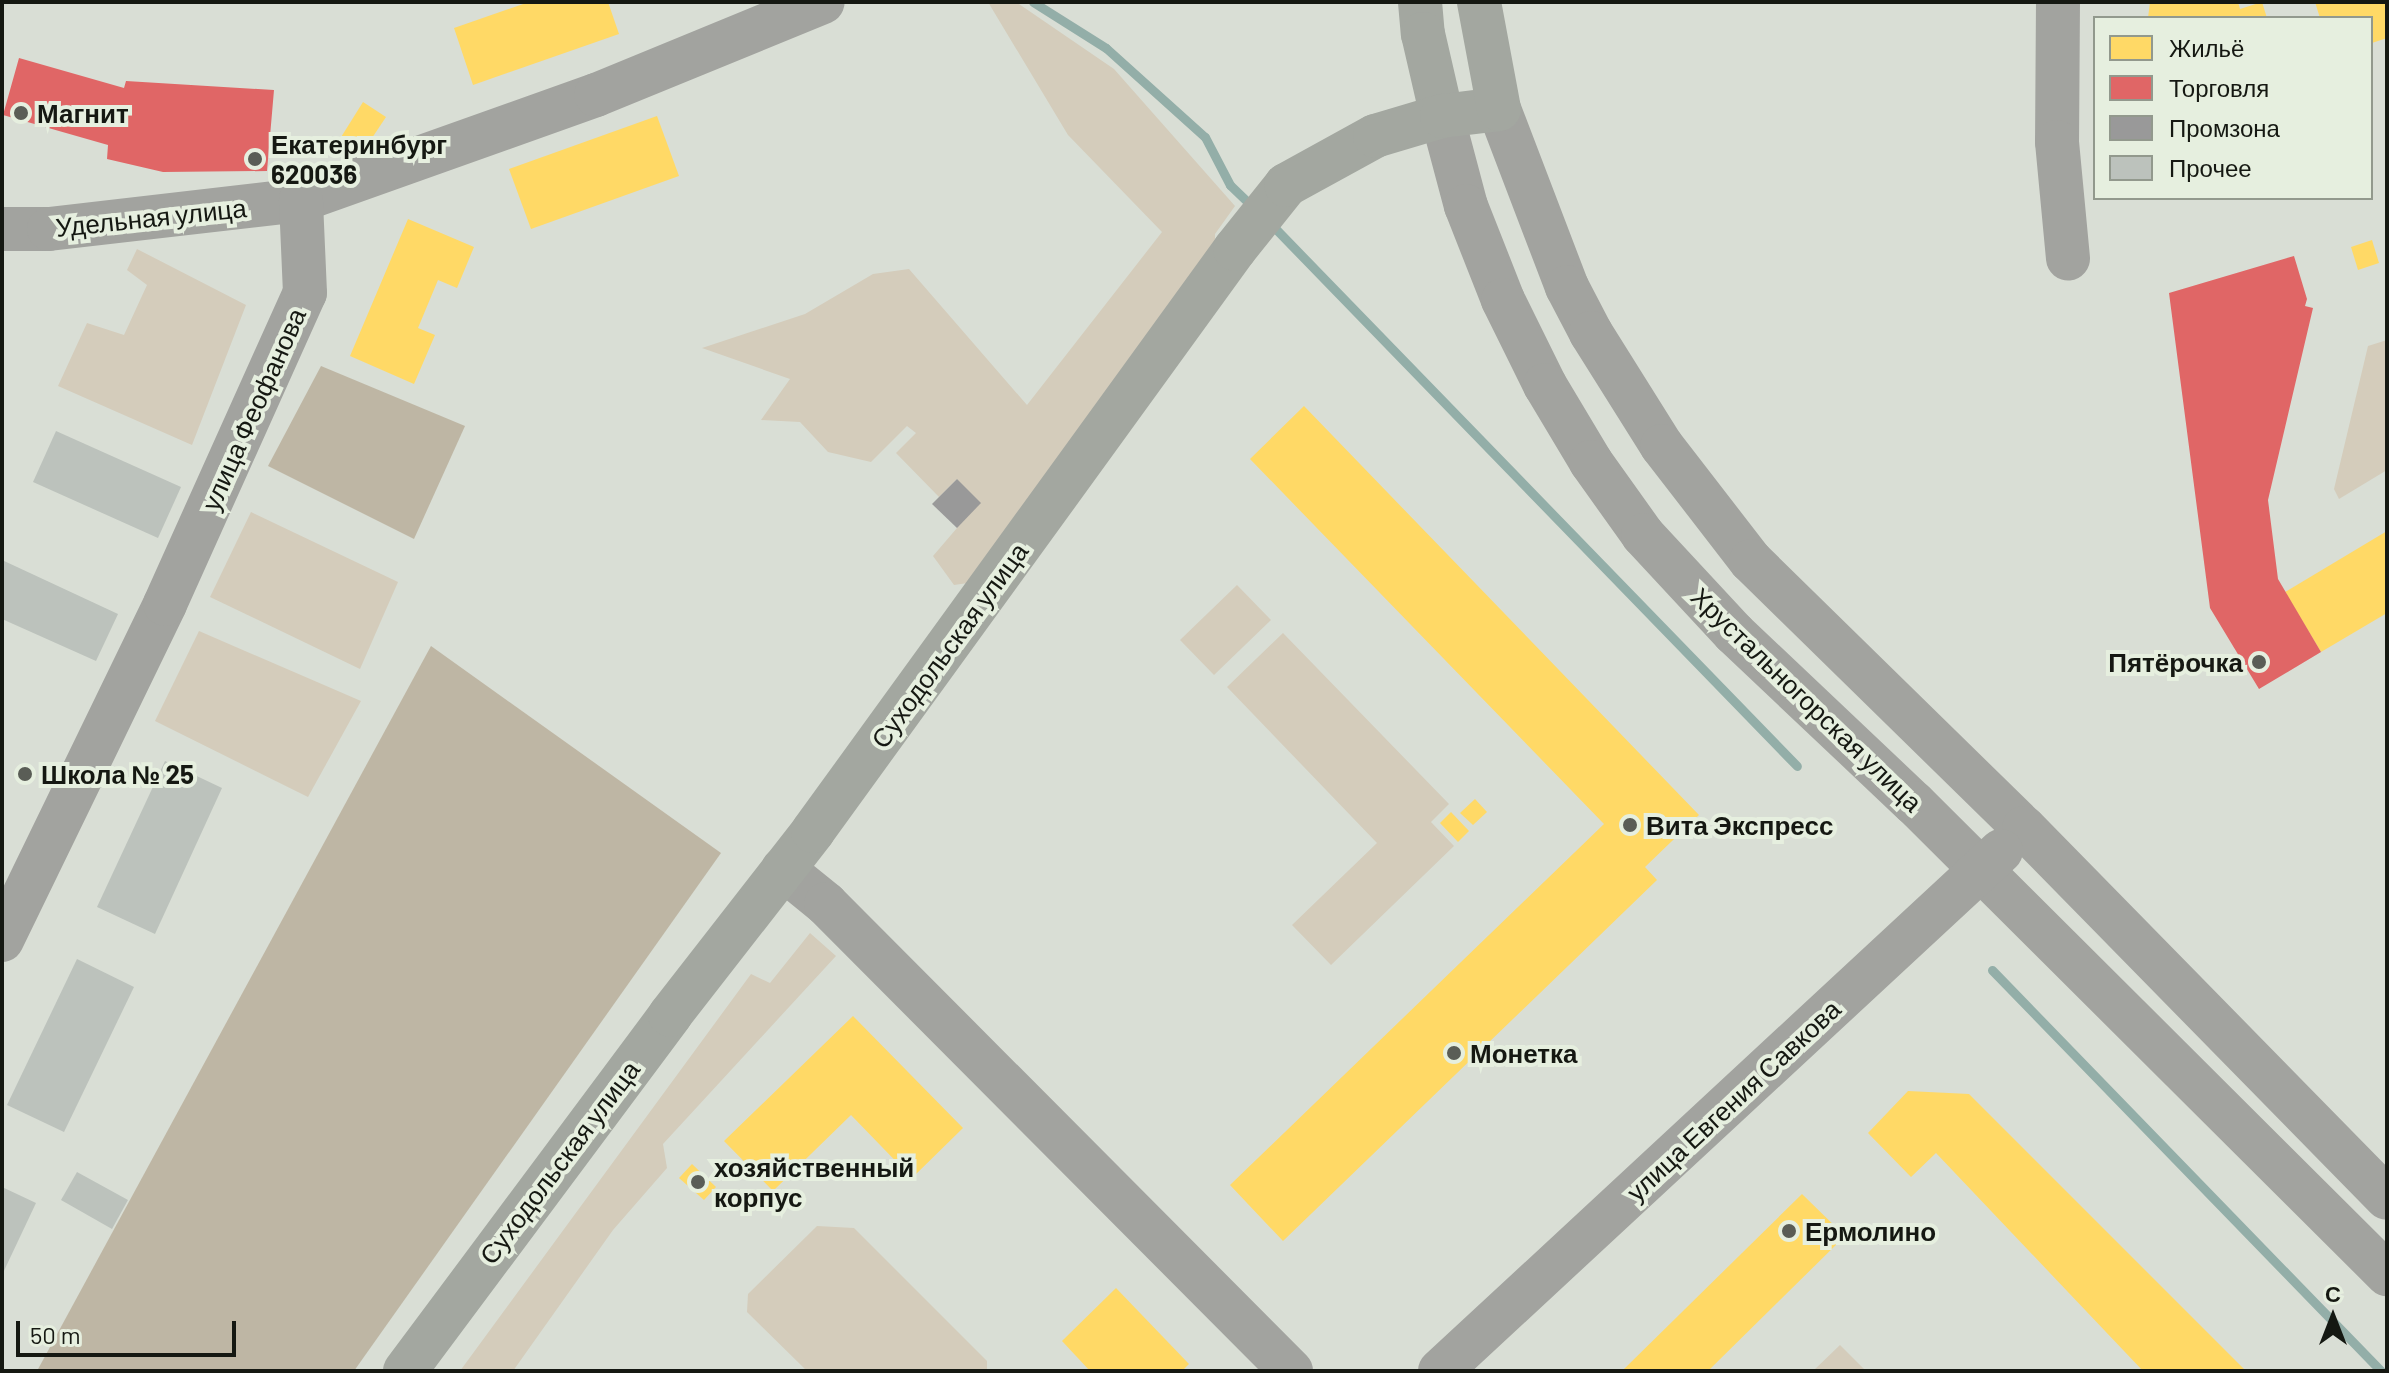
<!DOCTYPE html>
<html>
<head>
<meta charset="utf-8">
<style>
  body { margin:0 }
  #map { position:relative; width:2389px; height:1373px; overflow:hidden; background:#d9ded5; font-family:Barlow,sans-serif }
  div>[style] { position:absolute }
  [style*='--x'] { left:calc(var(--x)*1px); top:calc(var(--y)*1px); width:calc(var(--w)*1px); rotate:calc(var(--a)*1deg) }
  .green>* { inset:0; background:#d4ccbb }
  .forest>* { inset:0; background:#beb6a4 }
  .homes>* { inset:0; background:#ffd966 }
  .shops>* { inset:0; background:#e06666 }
  .industry>* { inset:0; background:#999 }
  .stream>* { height:9px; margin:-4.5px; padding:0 4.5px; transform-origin:4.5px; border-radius:4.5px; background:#93aea8 }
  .building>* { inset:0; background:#bcc2bc }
  .minor>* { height:44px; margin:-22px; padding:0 22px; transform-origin:22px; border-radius:22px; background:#a2a39f }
  .major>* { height:44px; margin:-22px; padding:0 22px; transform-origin:22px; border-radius:22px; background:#a3a7a0 }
  .dots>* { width:22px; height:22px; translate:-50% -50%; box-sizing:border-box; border:4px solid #e6efdf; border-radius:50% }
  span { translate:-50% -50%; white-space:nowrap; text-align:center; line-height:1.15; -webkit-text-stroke:8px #e6efdf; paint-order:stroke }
  .poi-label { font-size:26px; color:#151812; font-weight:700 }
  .left { translate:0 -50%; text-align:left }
  .right { translate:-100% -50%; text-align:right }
  .street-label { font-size:26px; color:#151812 }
  .frame { position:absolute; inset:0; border:4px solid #151812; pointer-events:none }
  .legend { position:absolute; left:2093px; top:16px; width:280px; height:184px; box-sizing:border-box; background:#e6efdf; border:2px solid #92998d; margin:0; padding:10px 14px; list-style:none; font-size:24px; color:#151812 }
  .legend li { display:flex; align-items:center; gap:16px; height:40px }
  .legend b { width:40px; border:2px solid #92998d }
  .north { position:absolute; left:2293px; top:1277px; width:80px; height:80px; -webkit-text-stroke:6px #e6efdf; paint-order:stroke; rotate:0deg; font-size:22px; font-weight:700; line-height:32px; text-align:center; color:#151812 }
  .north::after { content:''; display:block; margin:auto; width:28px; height:36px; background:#151812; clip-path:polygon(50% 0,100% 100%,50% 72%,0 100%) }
  .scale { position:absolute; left:16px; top:1321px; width:220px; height:36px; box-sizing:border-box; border:4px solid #151812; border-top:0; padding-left:10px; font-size:24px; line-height:28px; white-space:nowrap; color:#151812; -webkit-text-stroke:6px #e6efdf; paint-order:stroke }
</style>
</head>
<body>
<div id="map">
  <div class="green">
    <div style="clip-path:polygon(988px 2px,1016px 2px,1114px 69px,1235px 206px,1215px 234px,1215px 246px,968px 583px,954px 585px,933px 556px,957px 528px,957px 479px,939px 497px,896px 453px,916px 433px,907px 426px,871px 462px,828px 452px,800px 422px,761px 420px,790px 379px,702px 348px,805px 314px,873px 274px,909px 269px,1027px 405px,1162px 232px,1068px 135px)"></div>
    <div style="clip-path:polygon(137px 249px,246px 305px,192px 445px,58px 386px,87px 323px,124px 335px,147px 285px,127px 270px)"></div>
    <div style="clip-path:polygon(2387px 340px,2387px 470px,2339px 499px,2334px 489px,2368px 346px)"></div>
    <div style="clip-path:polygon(251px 512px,398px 582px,360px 669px,210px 597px)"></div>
    <div style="clip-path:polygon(1237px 585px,1271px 620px,1214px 675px,1180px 640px)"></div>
    <div style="clip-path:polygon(199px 631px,361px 701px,308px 797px,155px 721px)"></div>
    <div style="clip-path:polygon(1283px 633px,1449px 804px,1431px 822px,1454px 846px,1331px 965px,1292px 925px,1377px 843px,1227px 687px)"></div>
    <div style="clip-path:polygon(810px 933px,836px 956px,663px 1144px,667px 1168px,613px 1230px,513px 1371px,460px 1371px,751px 974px,770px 983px)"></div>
    <div style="clip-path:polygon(817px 1226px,854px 1228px,987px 1361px,987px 1371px,807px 1371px,747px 1312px,748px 1294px)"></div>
    <div style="clip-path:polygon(1840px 1345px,1866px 1371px,1813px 1371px)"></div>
  </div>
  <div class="forest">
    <div style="clip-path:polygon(321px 366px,465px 426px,414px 539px,268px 466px)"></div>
    <div style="clip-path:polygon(431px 646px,721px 853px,354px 1371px,37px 1371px)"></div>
  </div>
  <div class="homes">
    <div style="clip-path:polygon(529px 2px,608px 2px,619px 34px,473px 85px,454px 28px)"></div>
    <div style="clip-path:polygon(2150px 2px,2238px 2px,2240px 9px,2262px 2px,2267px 18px,2148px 18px)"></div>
    <div style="clip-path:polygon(2315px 2px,2387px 2px,2387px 38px,2372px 43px,2371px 18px,2320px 18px)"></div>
    <div style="clip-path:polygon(363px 102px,386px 117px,360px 156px,338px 142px)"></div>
    <div style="clip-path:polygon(657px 116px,679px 176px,531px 229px,509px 169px)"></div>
    <div style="clip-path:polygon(408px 219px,474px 247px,457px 288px,438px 280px,418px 328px,435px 335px,414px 384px,350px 356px)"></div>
    <div style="clip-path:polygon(2372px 240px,2379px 263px,2358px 270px,2351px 247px)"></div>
    <div style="clip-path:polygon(1304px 406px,1699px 815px,1645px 867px,1657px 880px,1283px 1241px,1230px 1185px,1604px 824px,1250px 459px)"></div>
    <div style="clip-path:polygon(2387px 531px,2387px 613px,2321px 652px,2285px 592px)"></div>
    <div style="clip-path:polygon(1475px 799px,1487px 812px,1473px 825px,1460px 813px)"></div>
    <div style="clip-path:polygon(1451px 812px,1469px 831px,1458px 842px,1440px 823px)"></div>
    <div style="clip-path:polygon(853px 1016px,963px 1128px,912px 1178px,851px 1115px,773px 1191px,724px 1141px)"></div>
    <div style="clip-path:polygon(1908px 1091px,1969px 1094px,2246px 1371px,2143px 1371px,1936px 1153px,1911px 1177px,1868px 1133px)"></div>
    <div style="clip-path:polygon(692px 1164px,716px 1187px,704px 1200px,679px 1178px)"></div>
    <div style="clip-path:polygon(1802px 1194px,1845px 1236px,1708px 1371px,1622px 1371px)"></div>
    <div style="clip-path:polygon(1116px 1288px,1189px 1364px,1182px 1371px,1090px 1371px,1062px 1341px)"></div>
  </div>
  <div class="shops">
    <div style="clip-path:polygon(19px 58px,124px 88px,126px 81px,274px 90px,267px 171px,163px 172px,107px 159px,108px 145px,3px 115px)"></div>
    <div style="clip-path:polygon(2294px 256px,2307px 299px,2305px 306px,2313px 308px,2268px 500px,2278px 579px,2321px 652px,2259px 689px,2210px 608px,2169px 293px)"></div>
  </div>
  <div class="industry">
    <div style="clip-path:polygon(957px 479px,981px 503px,957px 528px,932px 504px)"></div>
  </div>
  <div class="stream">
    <div style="--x:1033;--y:2;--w:86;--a:32.2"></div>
    <div style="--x:1106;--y:48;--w:133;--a:42"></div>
    <div style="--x:1205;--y:137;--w:54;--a:62.5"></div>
    <div style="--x:1230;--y:185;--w:30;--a:44"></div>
    <div style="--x:1269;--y:222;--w:758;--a:45.86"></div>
    <div style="--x:1992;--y:970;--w:559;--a:45.87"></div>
  </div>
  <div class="building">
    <div style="clip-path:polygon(56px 431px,181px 487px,158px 538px,33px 482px)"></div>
    <div style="clip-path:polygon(2px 560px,118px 614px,96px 661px,2px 619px)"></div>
    <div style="clip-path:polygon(165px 761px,222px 788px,155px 934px,97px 907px)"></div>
    <div style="clip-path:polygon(77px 959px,134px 987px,64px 1132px,7px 1105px)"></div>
    <div style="clip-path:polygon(77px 1172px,128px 1200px,112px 1229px,61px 1200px)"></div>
    <div style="clip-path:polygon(2px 1187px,36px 1203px,2px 1275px)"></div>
  </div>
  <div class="minor">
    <div style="--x:2058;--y:2;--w:140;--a:90.4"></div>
    <div style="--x:2057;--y:142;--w:117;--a:84.6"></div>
    <div style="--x:1499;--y:109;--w:191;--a:69.1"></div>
    <div style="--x:1567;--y:287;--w:52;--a:62.4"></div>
    <div style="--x:1591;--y:333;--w:133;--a:57.9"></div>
    <div style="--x:1662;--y:446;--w:145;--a:52.3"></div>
    <div style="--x:1751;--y:561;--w:382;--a:44.4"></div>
    <div style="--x:2024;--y:828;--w:518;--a:45.55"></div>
    <div style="--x:1442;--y:116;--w:93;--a:75.1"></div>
    <div style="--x:1466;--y:206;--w:101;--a:68.5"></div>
    <div style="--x:1503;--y:300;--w:95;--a:63.7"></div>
    <div style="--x:1545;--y:385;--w:90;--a:59.1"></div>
    <div style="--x:1591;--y:462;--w:90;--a:54.5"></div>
    <div style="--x:1643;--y:535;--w:134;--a:47.1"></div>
    <div style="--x:1734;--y:633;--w:248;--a:43.4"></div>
    <div style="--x:1914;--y:803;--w:668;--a:44.88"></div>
    <div style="--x:2;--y:229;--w:47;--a:0"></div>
    <div style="--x:49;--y:229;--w:254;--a:-6.6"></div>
    <div style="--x:301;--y:200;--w:313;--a:-19.6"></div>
    <div style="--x:596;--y:95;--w:245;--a:-22.3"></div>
    <div style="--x:783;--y:869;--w:55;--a:39.1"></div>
    <div style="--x:826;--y:904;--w:659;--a:45.12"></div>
    <div style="--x:2;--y:940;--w:373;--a:-64.1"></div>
    <div style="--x:165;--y:604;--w:341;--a:-65.8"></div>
    <div style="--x:305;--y:293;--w:93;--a:-92.5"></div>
    <div style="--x:1440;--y:1371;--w:765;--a:-42.83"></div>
  </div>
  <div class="major">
    <div style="--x:1420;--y:2;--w:32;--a:85"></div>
    <div style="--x:1423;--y:34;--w:84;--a:77"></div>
    <div style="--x:405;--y:1371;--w:444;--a:-53.3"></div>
    <div style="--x:670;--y:1015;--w:233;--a:-52.1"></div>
    <div style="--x:813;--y:831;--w:719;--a:-54.05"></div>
    <div style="--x:1235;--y:249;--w:82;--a:-51.4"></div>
    <div style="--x:1286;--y:185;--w:102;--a:-28.8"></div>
    <div style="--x:1375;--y:136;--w:70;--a:-16.6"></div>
    <div style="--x:1442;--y:116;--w:57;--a:-7"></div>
    <div style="--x:1499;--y:109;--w:109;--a:-100.6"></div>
  </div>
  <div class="dots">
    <div style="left:21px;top:113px;background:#5a5d56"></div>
    <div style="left:255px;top:159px;background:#5a5d56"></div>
    <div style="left:2259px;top:662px;background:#5a5d56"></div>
    <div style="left:25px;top:774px;background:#5a5d56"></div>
    <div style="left:1630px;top:825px;background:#5a5d56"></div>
    <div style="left:1454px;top:1053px;background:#5a5d56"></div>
    <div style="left:698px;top:1182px;background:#5a5d56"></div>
    <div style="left:1789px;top:1231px;background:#5a5d56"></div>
  </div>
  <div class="poi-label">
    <span class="left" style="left:37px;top:113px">Магнит</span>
    <span class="left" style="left:271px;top:159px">Екатеринбург<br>620036</span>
    <span class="right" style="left:2243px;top:662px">Пятёрочка</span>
    <span class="left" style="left:41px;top:774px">Школа № 25</span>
    <span class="left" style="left:1646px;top:825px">Вита Экспресс</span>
    <span class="left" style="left:1470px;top:1053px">Монетка</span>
    <span class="left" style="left:714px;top:1182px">хозяйственный<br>корпус</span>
    <span class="left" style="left:1805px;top:1231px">Ермолино</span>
  </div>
  <div class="street-label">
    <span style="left:151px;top:217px;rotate:-6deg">Удельная улица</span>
    <span style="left:253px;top:409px;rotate:-66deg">улица Феофанова</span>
    <span style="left:949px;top:645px;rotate:-54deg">Суходольская улица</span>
    <span style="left:1807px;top:699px;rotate:44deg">Хрустальногорская улица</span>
    <span style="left:1733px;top:1100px;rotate:-43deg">улица Евгения Савкова</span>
    <span style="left:559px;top:1162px;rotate:-53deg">Суходольская улица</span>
  </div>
  <div class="frame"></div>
  <ul class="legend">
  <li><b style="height:22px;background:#ffd966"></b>Жильё</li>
  <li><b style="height:22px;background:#e06666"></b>Торговля</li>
  <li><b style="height:22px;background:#999"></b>Промзона</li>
  <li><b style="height:22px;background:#bcc2bc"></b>Прочее</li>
  </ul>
  <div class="north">С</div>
  <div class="scale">50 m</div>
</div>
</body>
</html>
